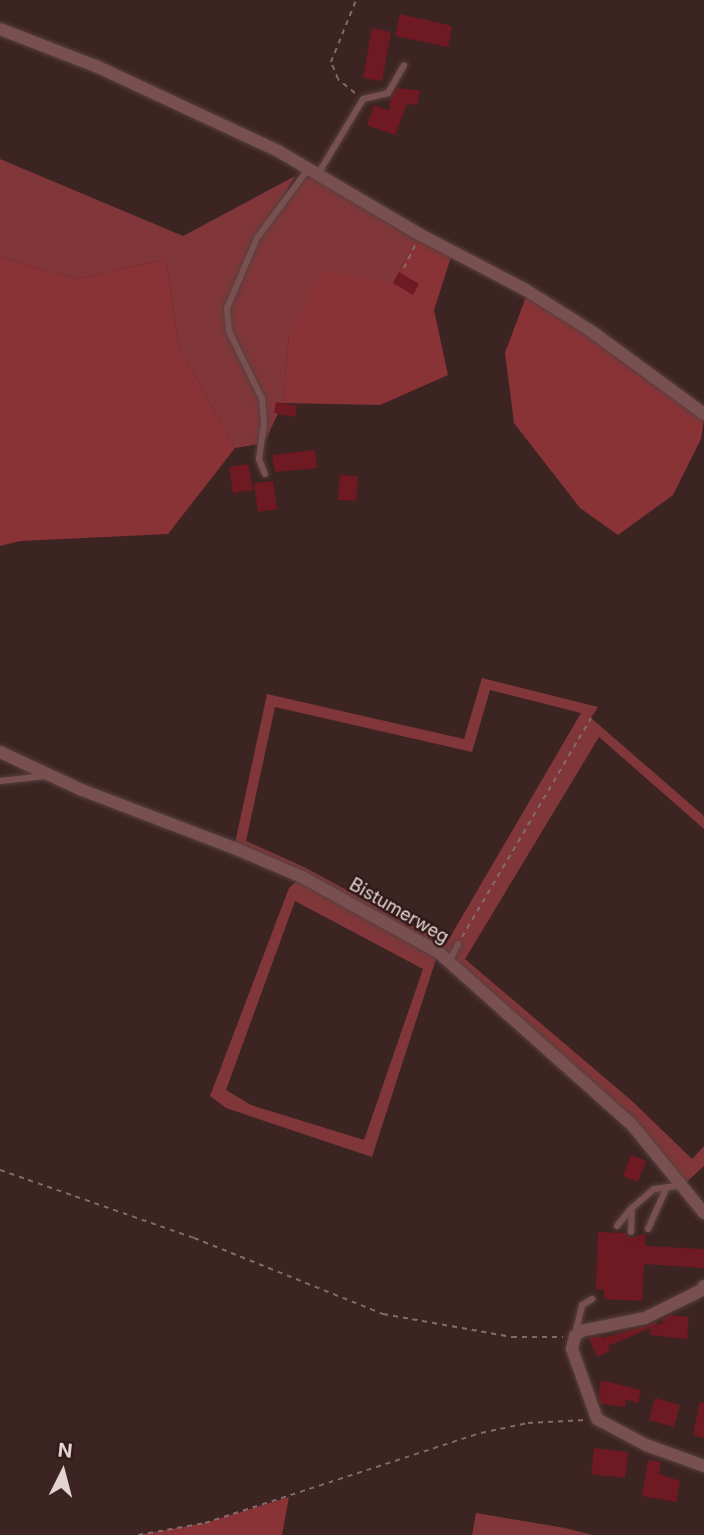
<!DOCTYPE html>
<html>
<head>
<meta charset="utf-8">
<style>
  body { margin:0 }
  #map { position:relative; width:704px; height:1535px; overflow:hidden; background:#3c2423; font-family:Inter,sans-serif }
  div>[style] { position:absolute }
  [style*='--x'] { left:calc(var(--x)*1px); top:calc(var(--y)*1px); width:calc(var(--w)*1px); rotate:calc(var(--a)*1deg) }
  .green>* { inset:0; background:#813739 }
  .forest>* { inset:0; background:#8a3337 }
  .building>* { inset:0; background:#6f1a22 }
  .path>* { height:2px; margin-top:-1px; transform-origin:0; background:repeating-linear-gradient(90deg,#816c6b 0 5px,transparent 0 10px) }
  .roads { filter:drop-shadow(0 0 2px #57403f) drop-shadow(0 0 2px #57403f) }
  .service>* { height:6px; margin:-3px; padding:0 3px; transform-origin:3px; border-radius:3px; background:#77504f }
  .minor>* { height:12px; margin:-6px; padding:0 6px; transform-origin:6px; border-radius:6px; background:#77504f }
  span { translate:-50% -50%; white-space:nowrap; text-align:center; line-height:1.15; -webkit-text-stroke:5px #321a1a; paint-order:stroke }
  .street-label { font-size:18px; color:#e3d3d2 }
  .north { position:absolute; left:28px; top:1437px; width:70px; height:70px; -webkit-text-stroke:5px #321a1a; paint-order:stroke; rotate:6deg; font-size:19px; font-weight:700; line-height:28px; text-align:center; color:#e3d3d2 }
  .north::after { content:''; display:block; margin:auto; width:24px; height:32px; background:#e3d3d2; clip-path:polygon(50% 0,100% 100%,50% 72%,0 100%) }
</style>
</head>
<body>
<div id="map">
  <div class="green">
    <div style="clip-path:polygon(0 159px,183px 236px,295px 176px,279px 204px,303px 178px,317px 177px,418px 236px,393px 283px,289px 336px,283px 403px,264px 443px,235px 448px,179px 347px,166px 259px,77px 279px,0 257px)"></div>
    <div style="clip-path:polygon(evenodd,482px 678px,598px 707px,591px 718px,704px 816px,704px 829px,599px 737px,465px 959px,632px 1101px,692px 1159px,704px 1146px,704px 1166px,682px 1186px,646px 1139px,438px 953px,372px 1157px,226px 1108px,210px 1096px,289px 888px,301px 877px,234px 848px,267px 694px,464px 739px,482px 678px,490px 690px,581px 713px,446px 944px,306px 868px,246px 841px,275px 707px,472px 752px,490px 690px,482px 678px,295px 901px,423px 969px,364px 1140px,251px 1105px,226px 1090px,295px 901px)"></div>
    <div style="clip-path:polygon(476px 1513px,565px 1528px,593px 1535px,472px 1535px)"></div>
  </div>
  <div class="forest">
    <div style="clip-path:polygon(418px 236px,452px 254px,434px 310px,448px 375px,380px 405px,283px 403px,289px 336px,321px 271px,393px 283px)"></div>
    <div style="clip-path:polygon(0 257px,77px 279px,166px 259px,179px 347px,235px 448px,168px 534px,20px 541px,0 546px)"></div>
    <div style="clip-path:polygon(527px 294px,576px 325px,704px 419px,701px 439px,673px 495px,618px 535px,580px 508px,514px 423px,505px 353px)"></div>
    <div style="clip-path:polygon(289px 1497px,282px 1535px,138px 1535px,205px 1523px)"></div>
  </div>
  <div class="building">
    <div style="clip-path:polygon(400px 14px,452px 26px,448px 47px,395px 36px)"></div>
    <div style="clip-path:polygon(372px 28px,391px 32px,382px 81px,363px 78px)"></div>
    <div style="clip-path:polygon(398px 88px,420px 91px,417px 105px,407px 104px,395px 135px,367px 125px,374px 105px,389px 111px,391px 97px)"></div>
    <div style="clip-path:polygon(399px 272px,419px 284px,413px 295px,393px 283px)"></div>
    <div style="clip-path:polygon(276px 402px,297px 406px,295px 417px,274px 413px)"></div>
    <div style="clip-path:polygon(315px 450px,317px 468px,275px 472px,272px 455px)"></div>
    <div style="clip-path:polygon(248px 464px,253px 490px,233px 493px,229px 467px)"></div>
    <div style="clip-path:polygon(340px 475px,358px 476px,356px 501px,338px 500px)"></div>
    <div style="clip-path:polygon(273px 481px,277px 509px,258px 512px,254px 483px)"></div>
    <div style="clip-path:polygon(631px 1155px,646px 1161px,638px 1182px,623px 1176px)"></div>
    <div style="clip-path:polygon(598px 1232px,626px 1233px,630px 1238px,645px 1234px,645px 1246px,704px 1249px,704px 1268px,644px 1264px,642px 1301px,604px 1299px,604px 1290px,596px 1289px)"></div>
    <div style="clip-path:polygon(670px 1315px,689px 1317px,687px 1339px,650px 1335px,651px 1328px,608px 1346px,610px 1351px,597px 1357px,589px 1338px,602px 1336px,603px 1338px,654px 1323px,662px 1324px,663px 1319px)"></div>
    <div style="clip-path:polygon(601px 1380px,641px 1390px,638px 1403px,626px 1400px,625px 1407px,601px 1404px,598px 1395px)"></div>
    <div style="clip-path:polygon(655px 1398px,680px 1405px,674px 1427px,649px 1420px)"></div>
    <div style="clip-path:polygon(700px 1402px,704px 1403px,704px 1438px,693px 1435px)"></div>
    <div style="clip-path:polygon(594px 1448px,628px 1452px,625px 1478px,591px 1474px)"></div>
    <div style="clip-path:polygon(648px 1460px,661px 1462px,659px 1474px,680px 1481px,676px 1502px,642px 1496px)"></div>
  </div>
  <div class="path">
    <div style="--x:355;--y:93;--w:22;--a:-141"></div>
    <div style="--x:338;--y:79;--w:18;--a:-112"></div>
    <div style="--x:331;--y:62;--w:67;--a:-68"></div>
    <div style="--x:404;--y:268;--w:25;--a:-64"></div>
    <div style="--x:462;--y:937;--w:254;--a:-59.5"></div>
    <div style="--x:0;--y:1170;--w:206;--a:19.3"></div>
    <div style="--x:194;--y:1238;--w:204;--a:21.9"></div>
    <div style="--x:383;--y:1314;--w:131;--a:10.1"></div>
    <div style="--x:512;--y:1337;--w:51;--a:0"></div>
    <div style="--x:138;--y:1535;--w:68;--a:-10.2"></div>
    <div style="--x:205;--y:1523;--w:290;--a:-18.1"></div>
    <div style="--x:481;--y:1433;--w:48;--a:-12"></div>
    <div style="--x:528;--y:1423;--w:58;--a:-3"></div>
  </div>
  <div class="roads">
    <div class="service">
      <div style="--x:318;--y:174;--w:87;--a:-59"></div>
      <div style="--x:363;--y:99;--w:26;--a:-13"></div>
      <div style="--x:388;--y:93;--w:32;--a:-60"></div>
      <div style="--x:265;--y:474;--w:16;--a:-112"></div>
      <div style="--x:259;--y:459;--w:34;--a:-82"></div>
      <div style="--x:264;--y:425;--w:26;--a:-94"></div>
      <div style="--x:262;--y:399;--w:76;--a:-115.9"></div>
      <div style="--x:229;--y:331;--w:23;--a:-95"></div>
      <div style="--x:227;--y:308;--w:76;--a:-66.8"></div>
      <div style="--x:257;--y:238;--w:86;--a:-53.5"></div>
      <div style="--x:0;--y:781;--w:46;--a:-6.2"></div>
      <div style="--x:450;--y:960;--w:18;--a:-63"></div>
      <div style="--x:617;--y:1226;--w:22;--a:-51"></div>
      <div style="--x:648;--y:1229;--w:46;--a:-65.7"></div>
      <div style="--x:631;--y:1232;--w:24;--a:-88"></div>
      <div style="--x:632;--y:1208;--w:29;--a:-41"></div>
      <div style="--x:654;--y:1189;--w:26;--a:-7"></div>
      <div style="--x:575;--y:1334;--w:30;--a:-76"></div>
      <div style="--x:582;--y:1305;--w:12;--a:-31"></div>
    </div>
    <div class="minor">
      <div style="--x:0;--y:29;--w:105;--a:21.2"></div>
      <div style="--x:98;--y:67;--w:199;--a:25"></div>
      <div style="--x:278;--y:151;--w:164;--a:30.5"></div>
      <div style="--x:419;--y:234;--w:121;--a:27.6"></div>
      <div style="--x:526;--y:290;--w:77;--a:32.2"></div>
      <div style="--x:591;--y:331;--w:140;--a:36.3"></div>
      <div style="--x:0;--y:752;--w:90;--a:24.9"></div>
      <div style="--x:82;--y:790;--w:163;--a:20.9"></div>
      <div style="--x:234;--y:848;--w:74;--a:23.1"></div>
      <div style="--x:302;--y:877;--w:155;--a:28.9"></div>
      <div style="--x:438;--y:952;--w:260;--a:41.7"></div>
      <div style="--x:632;--y:1125;--w:114;--a:50.7"></div>
      <div style="--x:704;--y:1286;--w:6;--a:129"></div>
      <div style="--x:700;--y:1291;--w:61;--a:153.9"></div>
      <div style="--x:645;--y:1318;--w:65;--a:168.5"></div>
      <div style="--x:581;--y:1331;--w:8;--a:140"></div>
      <div style="--x:575;--y:1336;--w:13;--a:103"></div>
      <div style="--x:572;--y:1349;--w:74;--a:70.3"></div>
      <div style="--x:597;--y:1419;--w:55;--a:28"></div>
      <div style="--x:646;--y:1445;--w:62;--a:19.9"></div>
    </div>
  </div>
  <div class="street-label">
    <span style="left:399px;top:911px;rotate:30deg">Bistumerweg</span>
  </div>
  <div class="north">N</div>
</div>
</body>
</html>
